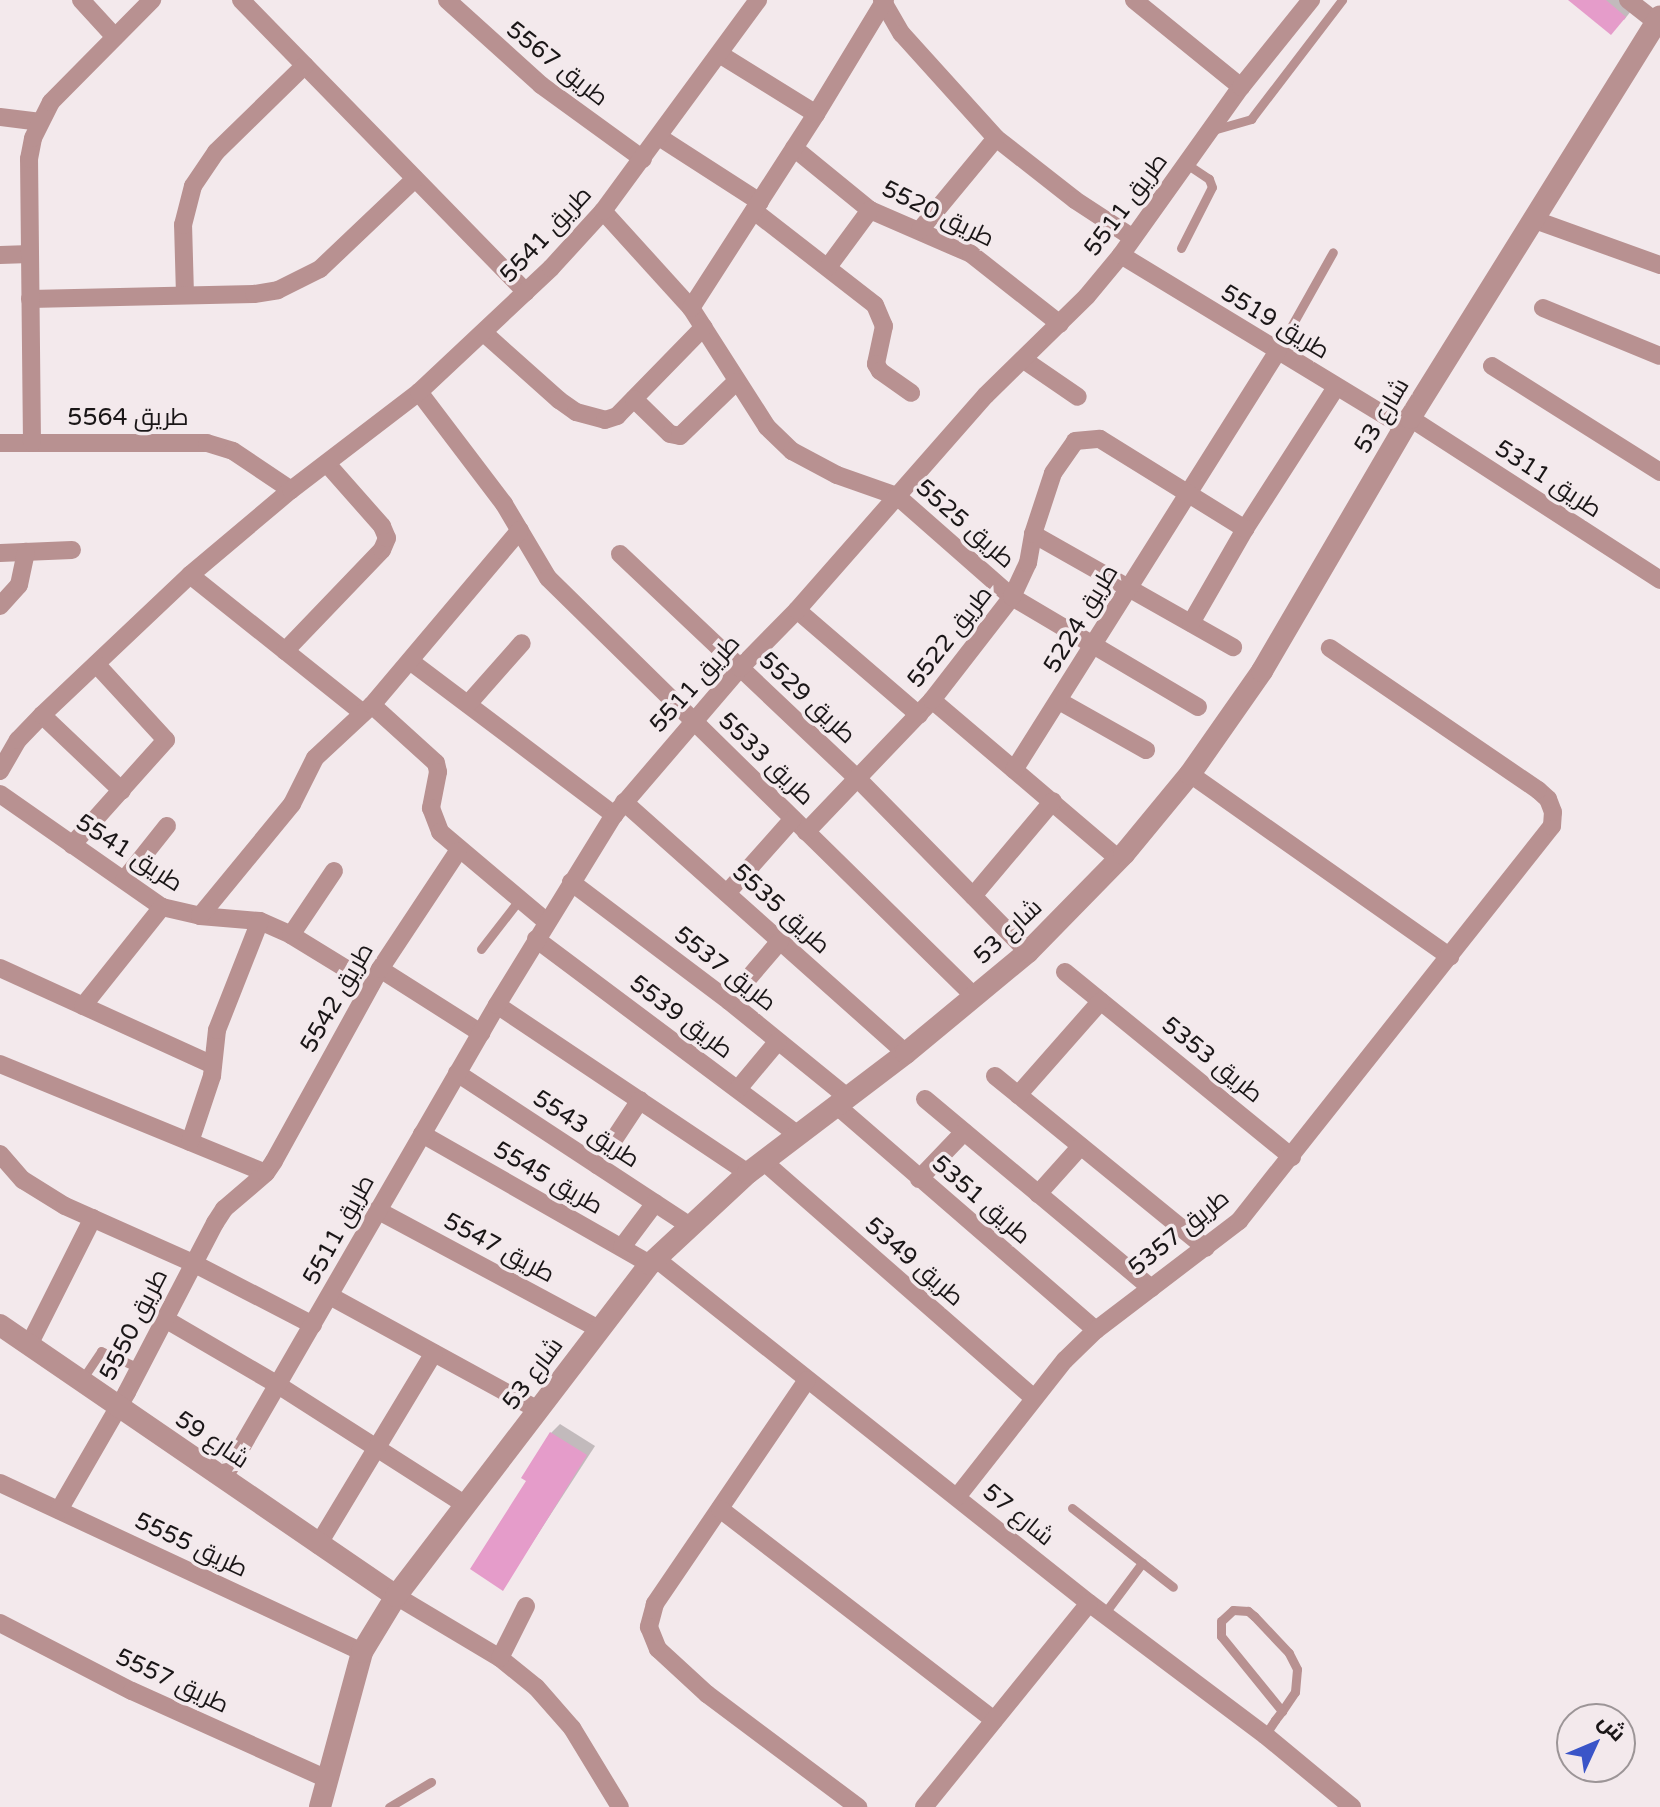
<!DOCTYPE html>
<html>
<head>
<meta charset="utf-8">
<style>
  body { margin:0 }
  #map { position:relative; width:1660px; height:1807px; overflow:hidden; background:#f3e9ec; font-family:"Varela Round",Cairo,sans-serif }
  div>[style] { position:absolute }
  [style*='--x'] { left:calc(var(--x)*1px); top:calc(var(--y)*1px); width:calc(var(--w)*1px); rotate:calc(var(--a)*1deg) }
  .shadow>* { inset:0; background:#0003 }
  .building>* { inset:0; background:#e59cca }
  .service>* { height:9px; margin:-4.5px; padding:0 4.5px; transform-origin:4.5px; border-radius:4.5px; background:#b89191 }
  .minor>* { height:18px; margin:-9px; padding:0 9px; transform-origin:9px; border-radius:9px; background:#b89191 }
  .tertiary>* { height:22px; margin:-11px; padding:0 11px; transform-origin:11px; border-radius:11px; background:#b89191 }
  span { translate:-50% -50%; white-space:nowrap; text-align:center; line-height:1.15; -webkit-text-stroke:7px #f3e9ec; paint-order:stroke }
  .street-label { font-size:24px; color:#1a1617 }
  .north { position:absolute; left:1556px; top:1703px; width:80px; height:80px; box-sizing:border-box; background:#f3e9ec; border:2px solid #9c9597; border-radius:50%; rotate:46deg; font-size:22px; font-weight:700; line-height:32px; text-align:center; color:#1a1617 }
  .north::after { content:''; display:block; margin:auto; width:28px; height:36px; background:#3a55c8; clip-path:polygon(50% 0,100% 100%,50% 72%,0 100%) }
</style>
</head>
<body>
<div id="map">
  <div class="shadow">
    <div style="clip-path:polygon(1571px 0,1635px 0,1638px 2px,1624px 20px)"></div>
    <div style="clip-path:polygon(560px 1424px,595px 1446px,503px 1588px,529px 1480px,551px 1433px)"></div>
  </div>
  <div class="building">
    <div style="clip-path:polygon(1568px 0,1606px 0,1626px 17px,1611px 35px)"></div>
    <div style="clip-path:polygon(550px 1432px,587px 1455px,503px 1591px,470px 1569px,526px 1481px,521px 1478px)"></div>
  </div>
  <div class="service">
    <div style="--x:1213;--y:130;--w:40;--a:-16"></div>
    <div style="--x:1251;--y:119;--w:150;--a:-52.6"></div>
    <div style="--x:1181;--y:248;--w:68;--a:-63.1"></div>
    <div style="--x:1212;--y:187;--w:9;--a:-111"></div>
    <div style="--x:1209;--y:179;--w:27;--a:-146"></div>
    <div style="--x:1278;--y:350;--w:112;--a:-60.7"></div>
    <div style="--x:481;--y:949;--w:62;--a:-52.2"></div>
    <div style="--x:81;--y:1381;--w:36;--a:-56"></div>
    <div style="--x:101;--y:1351;--w:42;--a:24.1"></div>
    <div style="--x:1072;--y:1508;--w:128;--a:38"></div>
    <div style="--x:1104;--y:1614;--w:64;--a:-53.3"></div>
    <div style="--x:1265;--y:1735;--w:18;--a:-56"></div>
    <div style="--x:1275;--y:1720;--w:11;--a:-52"></div>
    <div style="--x:1282;--y:1711;--w:23;--a:-56"></div>
    <div style="--x:1295;--y:1692;--w:23;--a:-85"></div>
    <div style="--x:1297;--y:1669;--w:18;--a:-117"></div>
    <div style="--x:1289;--y:1653;--w:51;--a:-133.4"></div>
    <div style="--x:1254;--y:1616;--w:8;--a:-140"></div>
    <div style="--x:1248;--y:1611;--w:15;--a:-176"></div>
    <div style="--x:1233;--y:1610;--w:16;--a:137"></div>
    <div style="--x:1221;--y:1621;--w:15;--a:90"></div>
    <div style="--x:1221;--y:1636;--w:97;--a:50.9"></div>
    <div style="--x:389;--y:1807;--w:49;--a:-30.8"></div>
  </div>
  <div class="minor">
    <div style="--x:81;--y:0;--w:50;--a:47.4"></div>
    <div style="--x:241;--y:0;--w:408;--a:45.7"></div>
    <div style="--x:447;--y:0;--w:127;--a:42.1"></div>
    <div style="--x:541;--y:85;--w:126;--a:36"></div>
    <div style="--x:882;--y:0;--w:39;--a:60"></div>
    <div style="--x:902;--y:34;--w:140;--a:47.9"></div>
    <div style="--x:996;--y:138;--w:100;--a:38.1"></div>
    <div style="--x:1075;--y:200;--w:69;--a:33.2"></div>
    <div style="--x:1134;--y:0;--w:138;--a:39.1"></div>
    <div style="--x:1628;--y:0;--w:36;--a:38"></div>
    <div style="--x:721;--y:55;--w:112;--a:31.8"></div>
    <div style="--x:0;--y:117;--w:39;--a:7"></div>
    <div style="--x:659;--y:137;--w:120;--a:32.8"></div>
    <div style="--x:794;--y:148;--w:98;--a:39.2"></div>
    <div style="--x:870;--y:210;--w:110;--a:23.5"></div>
    <div style="--x:971;--y:254;--w:113;--a:38.2"></div>
    <div style="--x:603;--y:211;--w:131;--a:47.8"></div>
    <div style="--x:691;--y:308;--w:141;--a:57.4"></div>
    <div style="--x:767;--y:427;--w:35;--a:44"></div>
    <div style="--x:792;--y:451;--w:51;--a:28.1"></div>
    <div style="--x:837;--y:475;--w:64;--a:19.3"></div>
    <div style="--x:897;--y:496;--w:153;--a:41.3"></div>
    <div style="--x:1012;--y:597;--w:216;--a:30.6"></div>
    <div style="--x:754;--y:211;--w:153;--a:37.8"></div>
    <div style="--x:875;--y:305;--w:23;--a:67"></div>
    <div style="--x:884;--y:326;--w:39;--a:102"></div>
    <div style="--x:876;--y:364;--w:8;--a:60"></div>
    <div style="--x:880;--y:371;--w:38;--a:35"></div>
    <div style="--x:1535;--y:220;--w:133;--a:19.8"></div>
    <div style="--x:920;--y:230;--w:119;--a:-50.4"></div>
    <div style="--x:0;--y:255;--w:30;--a:-2"></div>
    <div style="--x:1121;--y:255;--w:333;--a:31.3"></div>
    <div style="--x:828;--y:267;--w:71;--a:-53.6"></div>
    <div style="--x:185;--y:295;--w:70;--a:-91.6"></div>
    <div style="--x:183;--y:225;--w:40;--a:-75.6"></div>
    <div style="--x:193;--y:186;--w:41;--a:-55.9"></div>
    <div style="--x:216;--y:152;--w:124;--a:-44.3"></div>
    <div style="--x:30;--y:299;--w:224;--a:-1.3"></div>
    <div style="--x:254;--y:294;--w:24;--a:-9"></div>
    <div style="--x:278;--y:290;--w:47;--a:-26.6"></div>
    <div style="--x:320;--y:269;--w:131;--a:-43.5"></div>
    <div style="--x:691;--y:308;--w:231;--a:-57.2"></div>
    <div style="--x:816;--y:114;--w:133;--a:-58.8"></div>
    <div style="--x:1543;--y:308;--w:126;--a:22.3"></div>
    <div style="--x:484;--y:333;--w:101;--a:41.8"></div>
    <div style="--x:559;--y:400;--w:21;--a:35"></div>
    <div style="--x:576;--y:412;--w:30;--a:15"></div>
    <div style="--x:605;--y:420;--w:13;--a:-18"></div>
    <div style="--x:617;--y:416;--w:124;--a:-45.7"></div>
    <div style="--x:1024;--y:360;--w:65;--a:34.4"></div>
    <div style="--x:1492;--y:366;--w:199;--a:32.2"></div>
    <div style="--x:419;--y:392;--w:141;--a:52.8"></div>
    <div style="--x:504;--y:504;--w:86;--a:59.3"></div>
    <div style="--x:548;--y:578;--w:598;--a:44.46"></div>
    <div style="--x:634;--y:399;--w:50;--a:44.2"></div>
    <div style="--x:670;--y:434;--w:10;--a:11"></div>
    <div style="--x:680;--y:436;--w:78;--a:-44"></div>
    <div style="--x:1410;--y:418;--w:298;--a:32.9"></div>
    <div style="--x:0;--y:443;--w:207;--a:0"></div>
    <div style="--x:207;--y:443;--w:27;--a:17"></div>
    <div style="--x:233;--y:451;--w:70;--a:33.9"></div>
    <div style="--x:32;--y:443;--w:284;--a:-90.6"></div>
    <div style="--x:29;--y:159;--w:21;--a:-79"></div>
    <div style="--x:33;--y:138;--w:40;--a:-63.4"></div>
    <div style="--x:51;--y:102;--w:144;--a:-45.3"></div>
    <div style="--x:1033;--y:534;--w:230;--a:29.5"></div>
    <div style="--x:0;--y:553;--w:72;--a:-2.4"></div>
    <div style="--x:620;--y:554;--w:326;--a:43.4"></div>
    <div style="--x:857;--y:778;--w:244;--a:45.5"></div>
    <div style="--x:190;--y:575;--w:221;--a:38.6"></div>
    <div style="--x:0;--y:606;--w:28;--a:-48"></div>
    <div style="--x:19;--y:585;--w:34;--a:-78"></div>
    <div style="--x:797;--y:610;--w:161;--a:40.7"></div>
    <div style="--x:1191;--y:623;--w:108;--a:-60.1"></div>
    <div style="--x:1245;--y:529;--w:169;--a:-57.3"></div>
    <div style="--x:285;--y:651;--w:140;--a:-46.2"></div>
    <div style="--x:382;--y:550;--w:13;--a:-67"></div>
    <div style="--x:387;--y:538;--w:13;--a:-113"></div>
    <div style="--x:382;--y:526;--w:81;--a:-131.5"></div>
    <div style="--x:410;--y:661;--w:256;--a:37"></div>
    <div style="--x:932;--y:700;--w:245;--a:40.4"></div>
    <div style="--x:1059;--y:701;--w:100;--a:29.4"></div>
    <div style="--x:468;--y:704;--w:81;--a:-48.5"></div>
    <div style="--x:372;--y:705;--w:86;--a:42.2"></div>
    <div style="--x:436;--y:763;--w:9;--a:77"></div>
    <div style="--x:438;--y:772;--w:37;--a:101"></div>
    <div style="--x:431;--y:808;--w:26;--a:69"></div>
    <div style="--x:440;--y:832;--w:140;--a:40.1"></div>
    <div style="--x:42;--y:715;--w:110;--a:43.5"></div>
    <div style="--x:1014;--y:770;--w:494;--a:-57.8"></div>
    <div style="--x:0;--y:771;--w:36;--a:-60"></div>
    <div style="--x:18;--y:740;--w:35;--a:-46"></div>
    <div style="--x:42;--y:715;--w:204;--a:-43.4"></div>
    <div style="--x:190;--y:575;--w:132;--a:-40.1"></div>
    <div style="--x:291;--y:490;--w:161;--a:-37.4"></div>
    <div style="--x:419;--y:392;--w:181;--a:-43.2"></div>
    <div style="--x:551;--y:268;--w:77;--a:-47.6"></div>
    <div style="--x:603;--y:211;--w:262;--a:-53.7"></div>
    <div style="--x:1190;--y:774;--w:318;--a:35.1"></div>
    <div style="--x:0;--y:794;--w:198;--a:34.9"></div>
    <div style="--x:162;--y:907;--w:39;--a:13"></div>
    <div style="--x:200;--y:916;--w:60;--a:4.8"></div>
    <div style="--x:260;--y:921;--w:34;--a:24"></div>
    <div style="--x:291;--y:935;--w:94;--a:31.5"></div>
    <div style="--x:624;--y:802;--w:378;--a:41.7"></div>
    <div style="--x:806;--y:832;--w:182;--a:-46.3"></div>
    <div style="--x:932;--y:700;--w:130;--a:-52.2"></div>
    <div style="--x:1012;--y:597;--w:38;--a:-65"></div>
    <div style="--x:1028;--y:563;--w:29;--a:-80"></div>
    <div style="--x:1033;--y:534;--w:64;--a:-71.8"></div>
    <div style="--x:1053;--y:473;--w:39;--a:-55"></div>
    <div style="--x:1075;--y:441;--w:25;--a:-5"></div>
    <div style="--x:1100;--y:439;--w:171;--a:31.8"></div>
    <div style="--x:72;--y:845;--w:141;--a:-48.2"></div>
    <div style="--x:166;--y:740;--w:103;--a:-132.6"></div>
    <div style="--x:124;--y:880;--w:69;--a:-51.5"></div>
    <div style="--x:571;--y:882;--w:198;--a:37"></div>
    <div style="--x:729;--y:1001;--w:152;--a:39.1"></div>
    <div style="--x:727;--y:893;--w:99;--a:-48.3"></div>
    <div style="--x:973;--y:896;--w:124;--a:-49.9"></div>
    <div style="--x:200;--y:916;--w:145;--a:-50.6"></div>
    <div style="--x:292;--y:804;--w:51;--a:-63.4"></div>
    <div style="--x:315;--y:758;--w:78;--a:-42.9"></div>
    <div style="--x:372;--y:705;--w:229;--a:-49.8"></div>
    <div style="--x:291;--y:935;--w:77;--a:-56.1"></div>
    <div style="--x:536;--y:939;--w:326;--a:36.8"></div>
    <div style="--x:0;--y:968;--w:234;--a:24.5"></div>
    <div style="--x:380;--y:969;--w:120;--a:32.4"></div>
    <div style="--x:1065;--y:972;--w:293;--a:39.2"></div>
    <div style="--x:729;--y:1001;--w:79;--a:-49.6"></div>
    <div style="--x:497;--y:1005;--w:302;--a:33.8"></div>
    <div style="--x:83;--y:1006;--w:127;--a:-51.4"></div>
    <div style="--x:0;--y:1064;--w:287;--a:22.3"></div>
    <div style="--x:457;--y:1073;--w:277;--a:33.3"></div>
    <div style="--x:995;--y:1076;--w:272;--a:39.2"></div>
    <div style="--x:738;--y:1089;--w:62;--a:-50.2"></div>
    <div style="--x:1018;--y:1095;--w:125;--a:-48.6"></div>
    <div style="--x:925;--y:1099;--w:295;--a:39.9"></div>
    <div style="--x:836;--y:1105;--w:344;--a:40.9"></div>
    <div style="--x:422;--y:1134;--w:262;--a:29.7"></div>
    <div style="--x:190;--y:1142;--w:70;--a:-71.6"></div>
    <div style="--x:212;--y:1076;--w:46;--a:-83.8"></div>
    <div style="--x:217;--y:1030;--w:117;--a:-68.5"></div>
    <div style="--x:0;--y:1154;--w:35;--a:49"></div>
    <div style="--x:23;--y:1180;--w:49;--a:31.8"></div>
    <div style="--x:65;--y:1206;--w:140;--a:24"></div>
    <div style="--x:193;--y:1263;--w:135;--a:27.3"></div>
    <div style="--x:763;--y:1161;--w:360;--a:41.2"></div>
    <div style="--x:597;--y:1165;--w:78;--a:-56.5"></div>
    <div style="--x:919;--y:1179;--w:65;--a:-46.2"></div>
    <div style="--x:1038;--y:1194;--w:64;--a:-48.1"></div>
    <div style="--x:377;--y:1210;--w:252;--a:28.2"></div>
    <div style="--x:622;--y:1247;--w:55;--a:-53.1"></div>
    <div style="--x:655;--y:1258;--w:554;--a:38.48"></div>
    <div style="--x:1089;--y:1603;--w:220;--a:36.9"></div>
    <div style="--x:1265;--y:1735;--w:113;--a:39.6"></div>
    <div style="--x:330;--y:1296;--w:237;--a:28.7"></div>
    <div style="--x:165;--y:1319;--w:131;--a:30.3"></div>
    <div style="--x:278;--y:1385;--w:224;--a:32.6"></div>
    <div style="--x:29;--y:1345;--w:142;--a:-63.3"></div>
    <div style="--x:807;--y:1380;--w:271;--a:124.2"></div>
    <div style="--x:655;--y:1604;--w:24;--a:105"></div>
    <div style="--x:649;--y:1627;--w:24;--a:68"></div>
    <div style="--x:658;--y:1649;--w:67;--a:42.6"></div>
    <div style="--x:707;--y:1694;--w:189;--a:36.8"></div>
    <div style="--x:223;--y:1479;--w:547;--a:-59.97"></div>
    <div style="--x:497;--y:1005;--w:223;--a:-58.4"></div>
    <div style="--x:614;--y:815;--w:194;--a:-49.4"></div>
    <div style="--x:740;--y:668;--w:81;--a:-45.5"></div>
    <div style="--x:797;--y:610;--w:286;--a:-48.7"></div>
    <div style="--x:986;--y:395;--w:141;--a:-44.4"></div>
    <div style="--x:1087;--y:296;--w:53;--a:-50.3"></div>
    <div style="--x:1121;--y:255;--w:206;--a:-54.5"></div>
    <div style="--x:1241;--y:87;--w:112;--a:-51.2"></div>
    <div style="--x:0;--y:1483;--w:400;--a:25"></div>
    <div style="--x:957;--y:1497;--w:174;--a:-51.8"></div>
    <div style="--x:1065;--y:1360;--w:43;--a:-44.1"></div>
    <div style="--x:1096;--y:1330;--w:180;--a:-37.3"></div>
    <div style="--x:1239;--y:1221;--w:504;--a:-51.61"></div>
    <div style="--x:1552;--y:826;--w:14;--a:-86"></div>
    <div style="--x:1553;--y:812;--w:14;--a:-111"></div>
    <div style="--x:1548;--y:799;--w:13;--a:-138"></div>
    <div style="--x:1538;--y:790;--w:252;--a:-145.7"></div>
    <div style="--x:720;--y:1509;--w:346;--a:37.6"></div>
    <div style="--x:59;--y:1510;--w:136;--a:-60"></div>
    <div style="--x:127;--y:1392;--w:191;--a:-62.5"></div>
    <div style="--x:215;--y:1223;--w:17;--a:-57"></div>
    <div style="--x:224;--y:1209;--w:55;--a:-40.6"></div>
    <div style="--x:266;--y:1173;--w:14;--a:-56"></div>
    <div style="--x:274;--y:1161;--w:219;--a:-61.1"></div>
    <div style="--x:380;--y:969;--w:141;--a:-56.5"></div>
    <div style="--x:318;--y:1545;--w:224;--a:-58.9"></div>
    <div style="--x:396;--y:1596;--w:121;--a:30.8"></div>
    <div style="--x:500;--y:1658;--w:46;--a:38.9"></div>
    <div style="--x:536;--y:1687;--w:55;--a:48.7"></div>
    <div style="--x:572;--y:1728;--w:92;--a:58.7"></div>
    <div style="--x:0;--y:1623;--w:148;--a:27.3"></div>
    <div style="--x:132;--y:1691;--w:214;--a:24.3"></div>
    <div style="--x:500;--y:1658;--w:58;--a:-63.4"></div>
    <div style="--x:924;--y:1807;--w:262;--a:-51"></div>
  </div>
  <div class="tertiary">
    <div style="--x:0;--y:1325;--w:480;--a:34.4"></div>
    <div style="--x:320;--y:1807;--w:161;--a:-74.8"></div>
    <div style="--x:362;--y:1652;--w:66;--a:-58.7"></div>
    <div style="--x:396;--y:1596;--w:418;--a:-52.6"></div>
    <div style="--x:650;--y:1264;--w:134;--a:-42.9"></div>
    <div style="--x:748;--y:1173;--w:198;--a:-37.2"></div>
    <div style="--x:906;--y:1053;--w:158;--a:-39.6"></div>
    <div style="--x:1028;--y:952;--w:137;--a:-45.6"></div>
    <div style="--x:1124;--y:854;--w:104;--a:-50.5"></div>
    <div style="--x:1190;--y:774;--w:126;--a:-55"></div>
    <div style="--x:1262;--y:671;--w:293;--a:-59.7"></div>
    <div style="--x:1410;--y:418;--w:473;--a:-58.1"></div>
  </div>
  <div class="street-label">
    <span style="left:557px;top:64px;rotate:38deg">طريق 5567</span>
    <span style="left:1126px;top:205px;rotate:-53deg">طريق 5511</span>
    <span style="left:938px;top:214px;rotate:26deg">طريق 5520</span>
    <span style="left:546px;top:235px;rotate:-47deg">طريق 5541</span>
    <span style="left:1275px;top:322px;rotate:31deg">طريق 5519</span>
    <span style="left:1382px;top:416px;rotate:-59deg">شارع 53</span>
    <span style="left:128px;top:418px">طريق 5564</span>
    <span style="left:1548px;top:479px;rotate:33deg">طريق 5311</span>
    <span style="left:965px;top:524px;rotate:41deg">طريق 5525</span>
    <span style="left:1081px;top:619px;rotate:-59deg">طريق 5224</span>
    <span style="left:950px;top:637px;rotate:-52deg">طريق 5522</span>
    <span style="left:695px;top:684px;rotate:-48deg">طريق 5511</span>
    <span style="left:807px;top:698px;rotate:43deg">طريق 5529</span>
    <span style="left:766px;top:759px;rotate:44deg">طريق 5533</span>
    <span style="left:129px;top:853px;rotate:33deg">طريق 5541</span>
    <span style="left:781px;top:909px;rotate:42deg">طريق 5535</span>
    <span style="left:1008px;top:932px;rotate:-43deg">شارع 53</span>
    <span style="left:725px;top:969px;rotate:38deg">طريق 5537</span>
    <span style="left:337px;top:998px;rotate:-60deg">طريق 5542</span>
    <span style="left:681px;top:1017px;rotate:37deg">طريق 5539</span>
    <span style="left:1212px;top:1060px;rotate:39deg">طريق 5353</span>
    <span style="left:586px;top:1129px;rotate:33deg">طريق 5543</span>
    <span style="left:548px;top:1178px;rotate:30deg">طريق 5545</span>
    <span style="left:981px;top:1200px;rotate:41deg">طريق 5351</span>
    <span style="left:339px;top:1230px;rotate:-61deg">طريق 5511</span>
    <span style="left:1179px;top:1233px;rotate:-39deg">طريق 5357</span>
    <span style="left:499px;top:1248px;rotate:28deg">طريق 5547</span>
    <span style="left:914px;top:1262px;rotate:41deg">طريق 5349</span>
    <span style="left:134px;top:1325px;rotate:-63deg">طريق 5550</span>
    <span style="left:533px;top:1374px;rotate:-53deg">شارع 53</span>
    <span style="left:212px;top:1440px;rotate:34deg">شارع 59</span>
    <span style="left:1018px;top:1515px;rotate:39deg">شارع 57</span>
    <span style="left:191px;top:1545px;rotate:25deg">طريق 5555</span>
    <span style="left:172px;top:1681px;rotate:25deg">طريق 5557</span>
  </div>
  <div class="north">ش</div>
</div>
</body>
</html>
